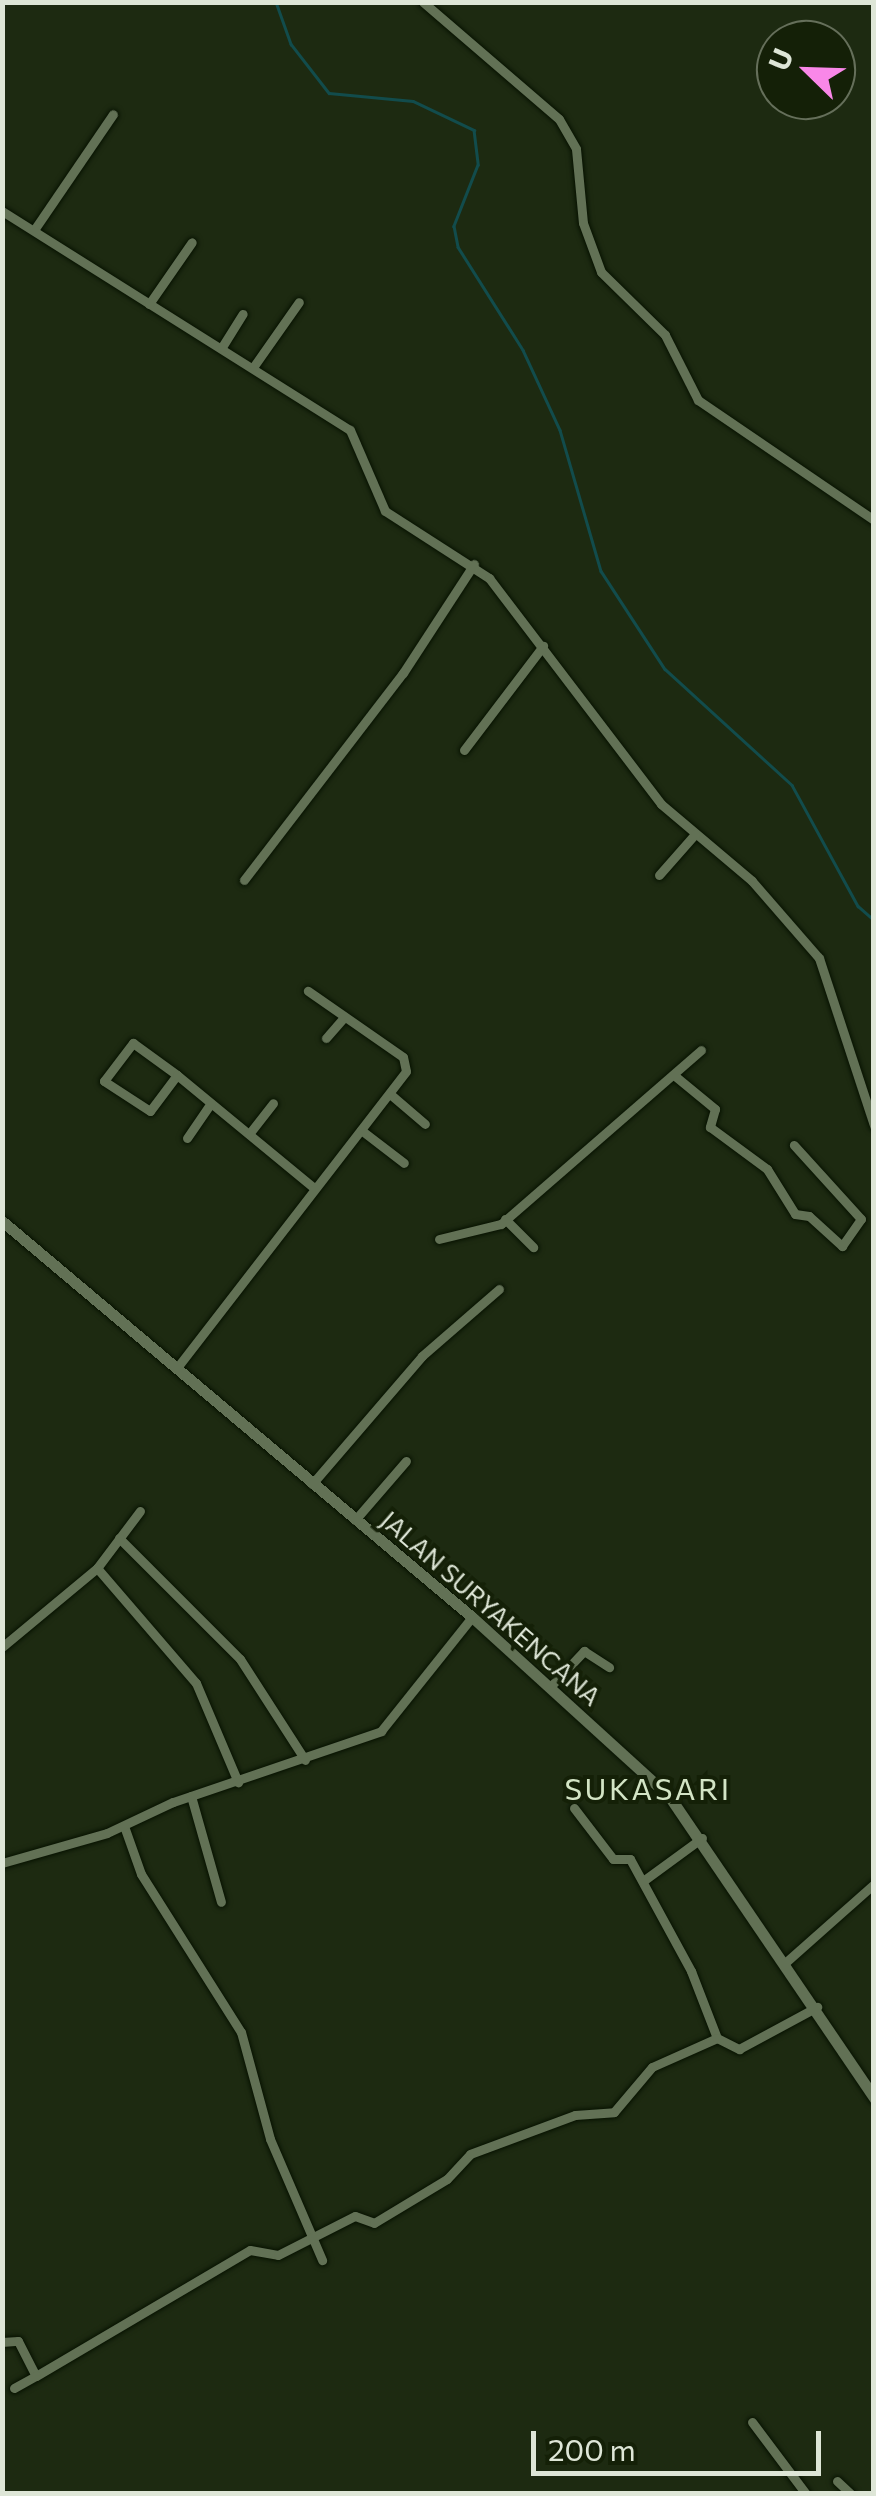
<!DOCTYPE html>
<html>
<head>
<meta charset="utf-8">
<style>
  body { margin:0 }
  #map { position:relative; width:876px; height:2496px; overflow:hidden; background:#1d2a11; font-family:Commissioner,sans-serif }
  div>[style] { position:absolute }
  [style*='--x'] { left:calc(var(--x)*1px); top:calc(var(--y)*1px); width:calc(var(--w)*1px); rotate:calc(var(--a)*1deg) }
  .stream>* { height:2.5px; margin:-1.25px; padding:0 1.25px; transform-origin:1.25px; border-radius:1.25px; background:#124c4c }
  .roads { filter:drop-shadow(0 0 2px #071200) drop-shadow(0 0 2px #071200) }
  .minor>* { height:9px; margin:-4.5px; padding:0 4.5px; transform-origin:4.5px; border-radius:4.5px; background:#627155 }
  .tertiary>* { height:11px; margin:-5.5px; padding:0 5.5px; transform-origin:5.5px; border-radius:5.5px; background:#627155 }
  span { translate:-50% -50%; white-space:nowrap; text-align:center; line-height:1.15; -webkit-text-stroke:8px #142007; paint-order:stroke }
  .street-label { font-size:25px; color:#dee6d7 }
  .quarter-label { font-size:30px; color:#d3e4c5; letter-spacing:2.5px }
  .frame { position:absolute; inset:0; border:5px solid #dee6d7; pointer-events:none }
  .north { position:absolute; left:756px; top:20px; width:100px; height:100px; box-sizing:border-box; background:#142007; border:2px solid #656f5a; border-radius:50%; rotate:293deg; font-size:28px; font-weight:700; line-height:40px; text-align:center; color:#dee6d7 }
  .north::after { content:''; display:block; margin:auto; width:35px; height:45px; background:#f987e8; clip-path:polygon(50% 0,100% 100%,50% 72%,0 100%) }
  .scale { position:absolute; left:531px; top:2431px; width:290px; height:45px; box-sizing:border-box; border:5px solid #dee6d7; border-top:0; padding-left:12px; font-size:30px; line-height:35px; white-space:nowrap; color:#dee6d7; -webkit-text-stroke:8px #142007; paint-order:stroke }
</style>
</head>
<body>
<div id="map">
  <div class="stream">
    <div style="--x:276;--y:2;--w:45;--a:70.3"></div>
    <div style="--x:291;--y:44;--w:62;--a:52.2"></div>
    <div style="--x:329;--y:93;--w:84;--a:5.4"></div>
    <div style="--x:413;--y:101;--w:68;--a:25.4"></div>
    <div style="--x:474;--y:130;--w:35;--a:83"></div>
    <div style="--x:478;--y:165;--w:66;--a:111.5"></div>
    <div style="--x:454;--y:226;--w:21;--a:79"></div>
    <div style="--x:458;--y:247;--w:122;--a:57.7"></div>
    <div style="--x:523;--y:350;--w:88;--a:65.2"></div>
    <div style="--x:560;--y:430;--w:147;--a:73.8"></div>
    <div style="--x:601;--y:571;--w:117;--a:56.9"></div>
    <div style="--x:665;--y:669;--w:172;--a:42.4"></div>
    <div style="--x:792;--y:785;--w:138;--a:61.4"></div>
    <div style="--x:858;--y:906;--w:21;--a:41"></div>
  </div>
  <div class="roads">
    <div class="minor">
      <div style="--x:423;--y:2;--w:179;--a:40.7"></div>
      <div style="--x:559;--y:119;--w:34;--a:60"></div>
      <div style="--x:576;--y:149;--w:74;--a:84.6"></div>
      <div style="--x:583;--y:223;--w:52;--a:69.8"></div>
      <div style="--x:601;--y:272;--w:90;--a:44.5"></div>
      <div style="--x:665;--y:335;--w:73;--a:63.1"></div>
      <div style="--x:698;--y:400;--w:213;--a:34.3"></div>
      <div style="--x:2;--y:211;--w:411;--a:32.2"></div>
      <div style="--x:350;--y:430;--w:88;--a:66.6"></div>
      <div style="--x:385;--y:511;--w:124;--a:32.8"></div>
      <div style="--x:489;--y:578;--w:284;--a:52.7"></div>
      <div style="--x:661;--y:804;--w:119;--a:40.2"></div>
      <div style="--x:752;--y:881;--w:102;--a:49"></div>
      <div style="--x:819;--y:958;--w:176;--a:71.8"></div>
      <div style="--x:34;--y:230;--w:140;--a:-55.7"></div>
      <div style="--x:149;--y:304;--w:75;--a:-55.3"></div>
      <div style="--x:222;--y:347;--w:39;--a:-58"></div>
      <div style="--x:254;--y:366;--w:78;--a:-54.9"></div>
      <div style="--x:464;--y:750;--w:131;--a:-52.8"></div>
      <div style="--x:659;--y:875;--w:55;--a:-48.7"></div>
      <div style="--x:244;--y:880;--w:261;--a:-52.5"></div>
      <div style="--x:403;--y:673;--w:130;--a:-56.9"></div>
      <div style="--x:326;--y:1038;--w:28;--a:-49"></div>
      <div style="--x:177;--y:1075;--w:45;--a:126.9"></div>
      <div style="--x:150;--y:1111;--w:55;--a:-146.9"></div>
      <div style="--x:104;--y:1081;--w:48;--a:-52.7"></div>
      <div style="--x:133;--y:1043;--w:54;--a:36"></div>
      <div style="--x:177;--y:1075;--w:178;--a:39.5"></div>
      <div style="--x:675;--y:1076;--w:52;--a:39.5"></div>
      <div style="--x:715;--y:1109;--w:19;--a:106"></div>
      <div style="--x:710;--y:1127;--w:71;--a:36.4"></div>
      <div style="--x:767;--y:1169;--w:53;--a:58.1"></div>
      <div style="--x:795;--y:1214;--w:14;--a:8"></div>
      <div style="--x:809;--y:1216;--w:45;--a:42.3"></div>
      <div style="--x:842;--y:1246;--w:33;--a:-55"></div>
      <div style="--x:861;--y:1219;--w:100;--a:-132.2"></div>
      <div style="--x:390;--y:1094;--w:46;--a:40.6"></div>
      <div style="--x:361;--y:1130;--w:54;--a:37.5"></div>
      <div style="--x:249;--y:1134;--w:39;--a:-52"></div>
      <div style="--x:187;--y:1138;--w:42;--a:-55.6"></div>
      <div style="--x:505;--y:1219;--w:40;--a:45"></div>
      <div style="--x:439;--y:1239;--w:64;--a:-13.6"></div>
      <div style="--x:501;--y:1224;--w:265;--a:-41"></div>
      <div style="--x:176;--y:1369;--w:376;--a:-52.3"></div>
      <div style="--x:406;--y:1071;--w:14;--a:-102"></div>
      <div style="--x:403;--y:1057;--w:116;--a:-145.2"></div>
      <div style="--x:312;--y:1484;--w:169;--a:-49.3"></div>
      <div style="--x:422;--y:1356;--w:102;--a:-41"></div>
      <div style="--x:140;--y:1511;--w:71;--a:127"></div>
      <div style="--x:97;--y:1568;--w:152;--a:49.3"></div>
      <div style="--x:196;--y:1683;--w:108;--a:67"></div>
      <div style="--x:355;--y:1520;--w:78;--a:-49.2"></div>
      <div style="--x:119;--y:1538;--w:171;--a:45"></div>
      <div style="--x:240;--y:1659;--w:120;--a:57.2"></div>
      <div style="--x:2;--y:1647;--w:124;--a:-39.7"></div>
      <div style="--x:550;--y:1687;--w:50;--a:-46.6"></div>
      <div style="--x:584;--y:1651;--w:30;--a:33"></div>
      <div style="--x:191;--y:1796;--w:110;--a:74.2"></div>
      <div style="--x:574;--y:1808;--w:64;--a:52.6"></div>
      <div style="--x:613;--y:1859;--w:17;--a:0"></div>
      <div style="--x:630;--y:1859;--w:128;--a:61.4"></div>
      <div style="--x:691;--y:1971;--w:72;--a:68.8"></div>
      <div style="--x:124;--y:1826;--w:51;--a:70.5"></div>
      <div style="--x:141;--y:1874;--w:187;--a:57.7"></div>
      <div style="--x:241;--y:2032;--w:111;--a:74.8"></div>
      <div style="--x:270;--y:2139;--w:132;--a:66.7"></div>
      <div style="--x:2;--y:1863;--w:109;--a:-15.9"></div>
      <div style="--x:107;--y:1833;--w:73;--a:-25.2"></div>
      <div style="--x:173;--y:1802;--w:220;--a:-18.8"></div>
      <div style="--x:381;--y:1731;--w:146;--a:-51.4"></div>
      <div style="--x:643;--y:1881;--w:73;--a:-36.1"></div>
      <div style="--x:785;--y:1963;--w:119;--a:-41.6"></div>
      <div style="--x:2;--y:2342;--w:16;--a:-4"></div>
      <div style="--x:18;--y:2341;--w:39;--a:63"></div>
      <div style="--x:36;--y:2376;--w:248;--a:-30.5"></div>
      <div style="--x:250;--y:2250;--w:28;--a:10"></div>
      <div style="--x:278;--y:2255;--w:86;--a:-26.9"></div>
      <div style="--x:355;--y:2216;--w:20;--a:20"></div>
      <div style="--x:374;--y:2223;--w:85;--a:-31.1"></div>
      <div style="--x:447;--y:2179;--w:34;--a:-47"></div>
      <div style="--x:470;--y:2154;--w:112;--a:-20.4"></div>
      <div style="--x:575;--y:2115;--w:39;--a:-4"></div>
      <div style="--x:614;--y:2112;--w:59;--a:-49.8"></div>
      <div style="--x:652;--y:2067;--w:71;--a:-24"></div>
      <div style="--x:717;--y:2038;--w:25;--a:27"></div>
      <div style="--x:739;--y:2049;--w:89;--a:-28.3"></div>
      <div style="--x:14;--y:2388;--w:25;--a:-29"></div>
      <div style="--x:752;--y:2422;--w:90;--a:53.1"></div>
      <div style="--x:837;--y:2481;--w:19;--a:43"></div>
    </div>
    <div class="tertiary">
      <div style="--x:2;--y:1221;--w:615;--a:40.12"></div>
      <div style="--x:472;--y:1617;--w:266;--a:42.3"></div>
      <div style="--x:669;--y:1796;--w:365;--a:55.8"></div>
    </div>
  </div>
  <div class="street-label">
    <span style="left:491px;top:1608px;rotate:41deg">JALAN SURYAKENCANA</span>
  </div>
  <div class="quarter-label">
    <span style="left:648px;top:1788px">SUKASARI</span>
  </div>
  <div class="frame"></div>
  <div class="north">U</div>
  <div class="scale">200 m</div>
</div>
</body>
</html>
